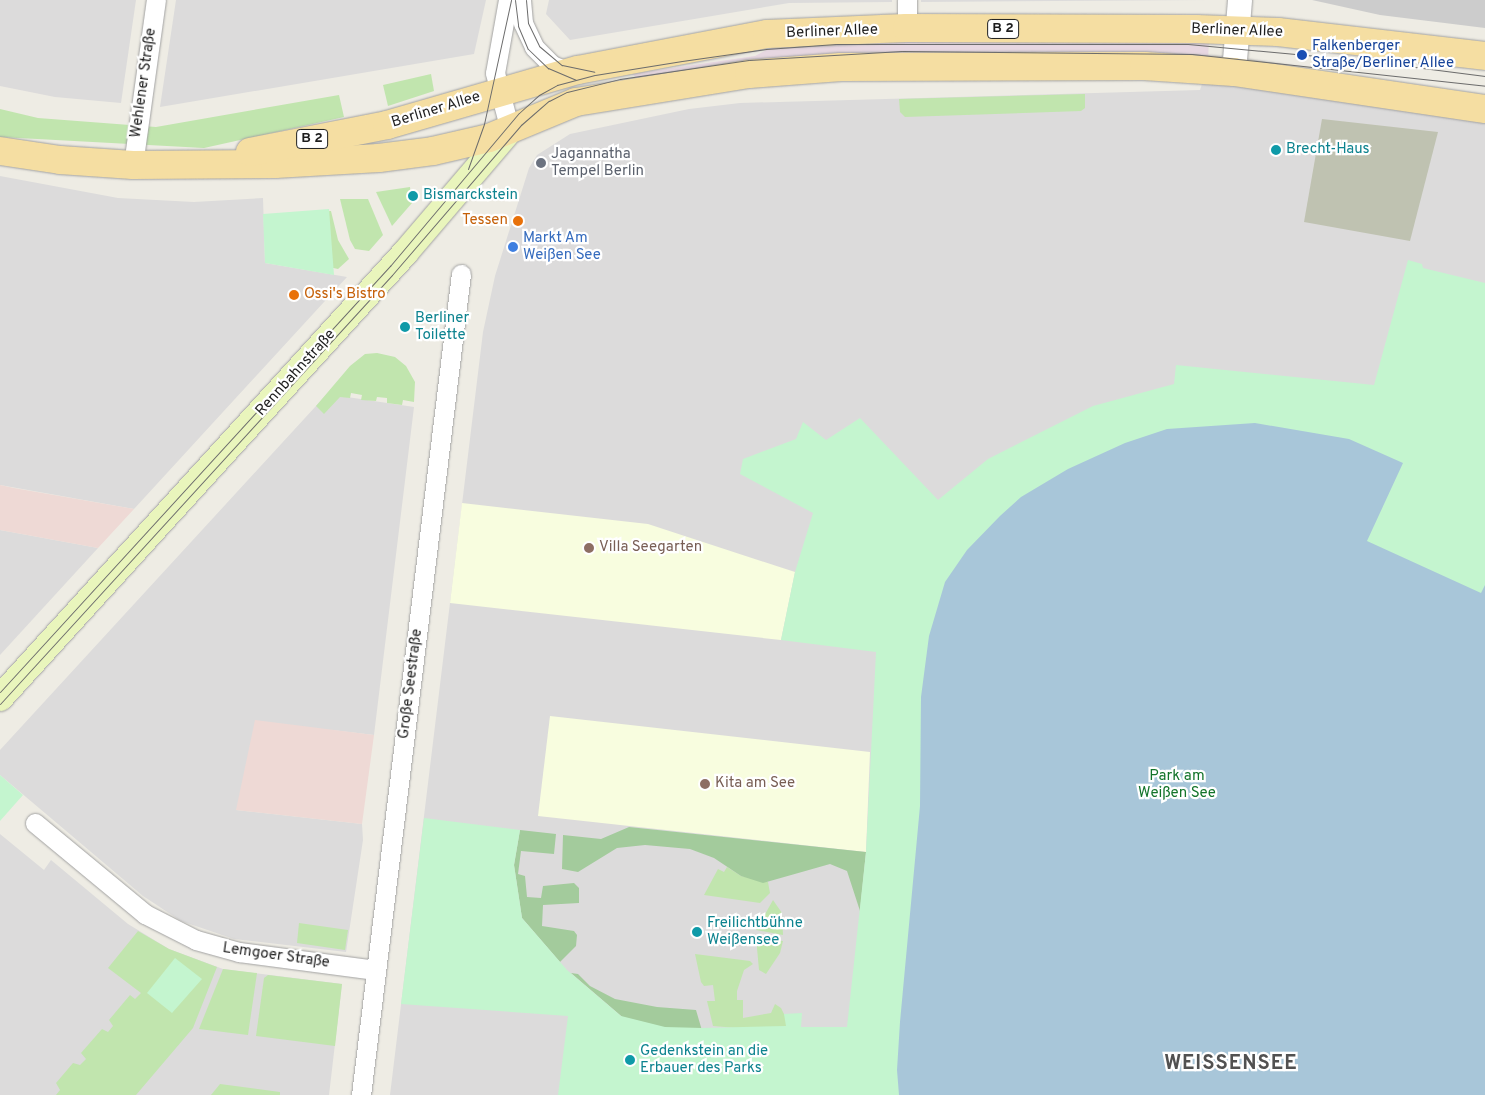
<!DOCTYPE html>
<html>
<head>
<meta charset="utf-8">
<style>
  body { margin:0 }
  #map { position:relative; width:1485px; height:1095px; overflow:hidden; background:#eeece4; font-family:Overpass,sans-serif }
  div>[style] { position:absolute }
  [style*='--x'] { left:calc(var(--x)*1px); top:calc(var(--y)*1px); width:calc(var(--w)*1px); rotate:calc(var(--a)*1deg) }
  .residential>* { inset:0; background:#dcdbdb }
  .commercial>* { inset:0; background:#eed9d5 }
  .industrial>* { inset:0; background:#e7d7e1 }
  .education>* { inset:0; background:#f8fddf }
  .religious>* { inset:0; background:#ccc }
  .construction>* { inset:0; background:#bfc2b1 }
  .grass>* { inset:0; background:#c1e5ae }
  .forest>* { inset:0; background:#a3cb9c }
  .park>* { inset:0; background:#c4f5cf }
  .water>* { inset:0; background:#a8c6d9 }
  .roads { filter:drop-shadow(0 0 1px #a2a2a2) drop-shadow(0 0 1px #a2a2a2) }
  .minor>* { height:19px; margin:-9.5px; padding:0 9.5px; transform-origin:9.5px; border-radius:9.5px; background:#fff }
  .tertiary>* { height:24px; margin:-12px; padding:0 12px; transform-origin:12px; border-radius:12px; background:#fff }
  .secondary>* { height:26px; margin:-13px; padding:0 13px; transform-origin:13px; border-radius:13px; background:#e9f5bc }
  .primary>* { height:28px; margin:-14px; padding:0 14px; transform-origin:14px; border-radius:14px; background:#f5dea2 }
  .tram>* { height:1px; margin:-0.5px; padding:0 0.5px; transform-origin:0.5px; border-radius:0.5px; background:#6c6c6c }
  .dots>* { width:14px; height:14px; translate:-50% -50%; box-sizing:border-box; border:2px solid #fff; border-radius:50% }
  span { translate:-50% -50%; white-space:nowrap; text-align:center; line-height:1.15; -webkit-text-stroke:4.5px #fff; paint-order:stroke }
  .shield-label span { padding:1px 4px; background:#fff; border:1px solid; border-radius:4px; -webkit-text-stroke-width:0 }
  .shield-label { font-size:14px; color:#1e1e1e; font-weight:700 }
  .street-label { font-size:15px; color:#1e1e1e }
  .transit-label { font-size:15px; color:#164399 }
  .left { translate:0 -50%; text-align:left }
  .culture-label { font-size:15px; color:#0d838f }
  .worship-label { font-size:15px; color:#5b616d }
  .food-label { font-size:15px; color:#c56008 }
  .right { translate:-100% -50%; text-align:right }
  .shop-label { font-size:15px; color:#366cbe }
  .education-label { font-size:15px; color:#785e54 }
  .park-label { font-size:15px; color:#13742a }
  .district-label { font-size:20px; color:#515151; font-weight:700; letter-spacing:1px }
</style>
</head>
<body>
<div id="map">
  <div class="residential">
    <div style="clip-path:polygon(0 0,136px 0,121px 103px,55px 97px,0 86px)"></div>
    <div style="clip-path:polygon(176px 0,486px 0,474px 54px,160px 107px)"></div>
    <div style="clip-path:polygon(549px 0,892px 0,892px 2px,789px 3px,570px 40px,546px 14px)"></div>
    <div style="clip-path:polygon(921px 0,1208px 0,921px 2px)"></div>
    <div style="clip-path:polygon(1204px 78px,1397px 110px,1485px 121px,1485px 1095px,390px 1095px,483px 332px,495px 276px,529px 168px,537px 155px,570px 134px,689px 109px,740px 103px,1200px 90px)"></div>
    <div style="clip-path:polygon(0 176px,118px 198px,194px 202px,263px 198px,265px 263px,347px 277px,134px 509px,0 485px)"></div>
    <div style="clip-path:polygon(327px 394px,414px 407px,374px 735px,332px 730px,236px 810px,362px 824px,363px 840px,346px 952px,234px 939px,181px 921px,143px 896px,0 775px,0 750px)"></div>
    <div style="clip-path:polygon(0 530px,98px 548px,0 655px)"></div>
    <div style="clip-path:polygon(0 834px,44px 870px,51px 860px,128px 924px,169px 949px,223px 969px,342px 984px,329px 1095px,0 1095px)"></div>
  </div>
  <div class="commercial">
    <div style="clip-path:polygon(0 485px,14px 488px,134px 509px,98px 548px,0 530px)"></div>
    <div style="clip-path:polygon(255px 720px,374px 735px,362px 824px,236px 810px)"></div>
  </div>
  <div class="industrial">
    <div style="clip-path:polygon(1209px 39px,1208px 61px,638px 79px,632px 74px,755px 56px,776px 45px,826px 41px)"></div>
  </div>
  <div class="education">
    <div style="clip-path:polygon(462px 503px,648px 524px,795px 572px,781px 640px,450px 603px)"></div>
    <div style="clip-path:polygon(550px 716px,870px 752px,866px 852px,538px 816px)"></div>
  </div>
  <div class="religious">
    <div style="clip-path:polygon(1312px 0,1485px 0,1485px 28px,1380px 15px)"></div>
  </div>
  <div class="construction">
    <div style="clip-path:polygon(1322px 119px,1438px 132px,1410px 241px,1304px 222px)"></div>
  </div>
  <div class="grass">
    <div style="clip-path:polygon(431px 74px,434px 91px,388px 106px,383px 85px)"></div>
    <div style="clip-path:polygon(1085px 94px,1085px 108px,1081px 111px,905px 117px,900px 112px,899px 99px)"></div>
    <div style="clip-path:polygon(339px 95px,344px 117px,204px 148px,0 137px,0 109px,38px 118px,156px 127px)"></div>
    <div style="clip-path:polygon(410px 187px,412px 203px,392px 226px,376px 192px)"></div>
    <div style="clip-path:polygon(340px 199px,368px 199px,383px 235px,369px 251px,355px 249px,350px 240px)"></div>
    <div style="clip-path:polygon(331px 211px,338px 240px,349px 259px,338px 269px,315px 264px,280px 214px)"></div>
    <div style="clip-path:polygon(377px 353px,395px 357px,406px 366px,415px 382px,414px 402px,403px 400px,402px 405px,387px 403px,387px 398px,377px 397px,376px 401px,361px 400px,362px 395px,351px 393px,350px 398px,340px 397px,324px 414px,316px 406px,350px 366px,365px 354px)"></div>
    <div style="clip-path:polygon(727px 867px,741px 876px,768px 882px,770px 893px,760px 903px,704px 895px,718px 869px,724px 872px)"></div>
    <div style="clip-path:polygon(773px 900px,782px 913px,783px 935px,756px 930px)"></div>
    <div style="clip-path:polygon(299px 923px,348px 930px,345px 950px,297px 943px)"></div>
    <div style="clip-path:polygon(138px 931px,169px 949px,217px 967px,193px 1028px,136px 1095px,56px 1095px,60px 1090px,56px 1083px,73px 1063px,80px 1065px,86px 1059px,81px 1053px,102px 1029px,108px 1032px,113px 1026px,109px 1020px,130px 995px,135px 999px,141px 993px,108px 968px)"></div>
    <div style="clip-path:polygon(756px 937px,783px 941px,780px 953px,766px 974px,759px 970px)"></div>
    <div style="clip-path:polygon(695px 954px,750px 961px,753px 964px,744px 970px,737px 991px,737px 1000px,743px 1000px,743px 1018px,771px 1013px,775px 1004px,781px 1008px,787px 1020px,787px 1032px,713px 1026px,707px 1001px,715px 1001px,713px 985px,704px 986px,701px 982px)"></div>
    <div style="clip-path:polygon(223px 969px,257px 973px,248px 1035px,199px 1029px)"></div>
    <div style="clip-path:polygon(268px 975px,342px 984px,335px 1046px,256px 1036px,264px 978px)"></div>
    <div style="clip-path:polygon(220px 1084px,280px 1092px,280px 1095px,211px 1095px)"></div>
  </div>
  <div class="forest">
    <div style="clip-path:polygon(629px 827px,866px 852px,860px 911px,847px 871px,830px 864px,763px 883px,741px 876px,714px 858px,690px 849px,645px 845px,617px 848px,578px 872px,562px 869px,563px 835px,601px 839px)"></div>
    <div style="clip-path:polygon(520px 830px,556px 834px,554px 854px,521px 851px,518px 874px,525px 876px,527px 897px,541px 898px,543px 886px,574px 883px,579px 888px,579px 903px,543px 905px,542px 926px,574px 931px,577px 935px,576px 946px,560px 962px,522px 918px,514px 865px)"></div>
    <div style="clip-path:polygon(571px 973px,578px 974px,590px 986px,615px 999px,657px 1007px,696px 1010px,703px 1034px,662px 1051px)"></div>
  </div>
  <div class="park">
    <div style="clip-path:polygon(329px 209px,334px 275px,265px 263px,263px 214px)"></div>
    <div style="clip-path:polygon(1408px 260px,1422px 264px,1423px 268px,1485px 283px,1485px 1095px,558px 1095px,568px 1016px,401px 1004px,424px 818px,520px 830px,514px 865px,522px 918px,567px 970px,621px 1016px,665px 1027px,702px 1028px,786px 1026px,784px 1014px,802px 1013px,801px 1027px,847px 1027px,866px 852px,876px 652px,781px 640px,795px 572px,813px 513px,740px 474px,743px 459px,796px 439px,803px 422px,826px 440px,860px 418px,938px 500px,988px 459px,1093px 406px,1174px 384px,1176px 365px,1374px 385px)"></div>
    <div style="clip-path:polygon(0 775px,23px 795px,0 821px)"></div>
    <div style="clip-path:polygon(175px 958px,202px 979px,172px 1013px,147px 993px)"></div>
  </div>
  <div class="water">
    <div style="clip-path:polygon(1255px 423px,1349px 439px,1403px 463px,1367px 541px,1481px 593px,1485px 585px,1485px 1095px,899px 1095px,897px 1070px,900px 1022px,920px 806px,921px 697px,929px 636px,945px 582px,967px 550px,1000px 516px,1021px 497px,1068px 469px,1125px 443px,1167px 429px)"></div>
  </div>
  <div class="roads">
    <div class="minor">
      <div style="--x:508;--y:0;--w:74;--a:100.1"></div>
      <div style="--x:495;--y:73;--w:59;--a:75.3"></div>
      <div style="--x:521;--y:0;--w:23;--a:85"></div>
      <div style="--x:523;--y:23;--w:26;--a:65"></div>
      <div style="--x:534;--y:47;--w:25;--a:45"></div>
      <div style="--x:552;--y:65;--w:18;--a:22"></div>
      <div style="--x:907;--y:0;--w:28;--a:90"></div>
      <div style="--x:133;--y:165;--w:167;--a:-82.1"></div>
      <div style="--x:35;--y:823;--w:143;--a:39.6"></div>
      <div style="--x:145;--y:914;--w:57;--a:27"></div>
      <div style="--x:196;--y:940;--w:45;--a:15.6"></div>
      <div style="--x:239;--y:952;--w:138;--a:7.5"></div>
      <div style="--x:361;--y:1095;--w:827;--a:-83.06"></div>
    </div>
    <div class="tertiary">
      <div style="--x:1234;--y:72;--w:72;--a:-85.2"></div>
    </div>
    <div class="secondary">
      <div style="--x:0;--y:698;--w:602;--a:-47.69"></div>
      <div style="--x:405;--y:253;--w:162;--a:-49.5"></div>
    </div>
    <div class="primary">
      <div style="--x:0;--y:151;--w:61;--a:8.5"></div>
      <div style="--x:60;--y:160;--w:73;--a:3.9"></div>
      <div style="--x:133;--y:165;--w:142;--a:-0.4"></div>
      <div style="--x:275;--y:164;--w:104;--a:-3.3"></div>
      <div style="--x:379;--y:158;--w:54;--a:-7.4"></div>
      <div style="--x:433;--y:151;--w:57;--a:-13.1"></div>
      <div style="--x:489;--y:138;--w:94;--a:-22.5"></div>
      <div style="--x:576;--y:102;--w:175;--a:-9.2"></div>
      <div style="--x:749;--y:74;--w:92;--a:-4.4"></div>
      <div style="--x:841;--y:67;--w:303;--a:-0.2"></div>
      <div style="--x:1144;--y:66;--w:90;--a:3.8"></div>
      <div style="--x:1234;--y:72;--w:254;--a:8.4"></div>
      <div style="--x:250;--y:152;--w:140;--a:-11.1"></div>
      <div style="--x:387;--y:125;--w:199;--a:-16.1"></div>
      <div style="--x:578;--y:70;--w:192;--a:-10.8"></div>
      <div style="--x:767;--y:34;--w:140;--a:-2.5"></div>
      <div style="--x:907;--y:28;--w:289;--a:0.2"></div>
      <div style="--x:1196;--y:29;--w:82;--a:2.1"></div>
      <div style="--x:1278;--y:32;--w:208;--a:6.6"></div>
    </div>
  </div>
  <div class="tram">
    <div style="--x:515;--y:0;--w:26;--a:83"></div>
    <div style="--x:518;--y:26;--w:25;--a:67"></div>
    <div style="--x:528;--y:49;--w:28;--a:44"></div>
    <div style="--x:548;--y:68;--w:30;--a:23"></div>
    <div style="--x:526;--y:0;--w:23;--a:85"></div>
    <div style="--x:528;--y:23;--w:25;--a:64"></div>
    <div style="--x:539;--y:46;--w:30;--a:40"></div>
    <div style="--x:562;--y:65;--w:33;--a:12"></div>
    <div style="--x:468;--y:169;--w:48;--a:-70.4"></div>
    <div style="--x:484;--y:124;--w:127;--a:-77.7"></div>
    <div style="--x:0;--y:692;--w:578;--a:-47.53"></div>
    <div style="--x:390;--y:266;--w:200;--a:-49.9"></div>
    <div style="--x:519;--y:113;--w:27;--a:-42"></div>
    <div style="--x:539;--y:95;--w:21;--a:-29"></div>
    <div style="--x:557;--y:85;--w:39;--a:-15"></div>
    <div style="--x:595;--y:75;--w:88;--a:-9.1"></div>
    <div style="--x:682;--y:61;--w:85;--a:-8.1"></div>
    <div style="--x:766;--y:49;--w:70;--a:-4.1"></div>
    <div style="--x:836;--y:44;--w:352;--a:0"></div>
    <div style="--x:1188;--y:44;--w:173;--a:5.3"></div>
    <div style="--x:1360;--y:60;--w:126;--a:7.3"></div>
    <div style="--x:0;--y:704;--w:581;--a:-47.58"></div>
    <div style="--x:392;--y:275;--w:198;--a:-49.3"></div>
    <div style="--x:521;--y:125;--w:37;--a:-41"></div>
    <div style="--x:549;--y:101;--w:20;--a:-27"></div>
    <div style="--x:567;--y:92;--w:55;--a:-13.8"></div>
    <div style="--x:620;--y:79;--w:130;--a:-8.4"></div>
    <div style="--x:749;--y:60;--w:153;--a:-3.4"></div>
    <div style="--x:902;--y:51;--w:290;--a:0.6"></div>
    <div style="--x:1192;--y:54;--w:295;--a:6.2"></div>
  </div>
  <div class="dots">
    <div style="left:1302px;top:55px;background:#1a4fb4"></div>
    <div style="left:1276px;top:150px;background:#0f9aa8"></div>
    <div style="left:541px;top:163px;background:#6b7280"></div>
    <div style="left:413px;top:196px;background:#0f9aa8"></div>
    <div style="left:518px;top:221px;background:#e8710a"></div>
    <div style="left:513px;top:247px;background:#3f7fe0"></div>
    <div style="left:294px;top:295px;background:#e8710a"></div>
    <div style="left:405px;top:327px;background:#0f9aa8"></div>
    <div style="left:589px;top:548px;background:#8d6e63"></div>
    <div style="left:705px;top:784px;background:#8d6e63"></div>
    <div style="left:697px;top:932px;background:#0f9aa8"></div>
    <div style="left:630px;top:1060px;background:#0f9aa8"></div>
  </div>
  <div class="shield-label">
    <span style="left:1003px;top:29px">B 2</span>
    <span style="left:312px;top:139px">B 2</span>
  </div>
  <div class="street-label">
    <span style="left:1237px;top:31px;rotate:2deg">Berliner Allee</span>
    <span style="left:832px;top:32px;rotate:-2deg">Berliner Allee</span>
    <span style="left:144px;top:83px;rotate:-82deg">Wehlener Straße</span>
    <span style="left:436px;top:110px;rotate:-17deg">Berliner Allee</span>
    <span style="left:296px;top:373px;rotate:-48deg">Rennbahnstraße</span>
    <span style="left:411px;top:684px;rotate:-83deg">Große Seestraße</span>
    <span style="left:276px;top:956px;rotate:8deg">Lemgoer Straße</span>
  </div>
  <div class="transit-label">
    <span class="left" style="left:1312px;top:55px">Falkenberger<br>Straße/Berliner Allee</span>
  </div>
  <div class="culture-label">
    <span class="left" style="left:1286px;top:150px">Brecht-Haus</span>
    <span class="left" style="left:423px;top:196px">Bismarckstein</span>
    <span class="left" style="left:415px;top:327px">Berliner<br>Toilette</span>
    <span class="left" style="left:707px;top:932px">Freilichtbühne<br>Weißensee</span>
    <span class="left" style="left:640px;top:1060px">Gedenkstein an die<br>Erbauer des Parks</span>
  </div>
  <div class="worship-label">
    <span class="left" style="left:551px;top:163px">Jagannatha<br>Tempel Berlin</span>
  </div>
  <div class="food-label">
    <span class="right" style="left:508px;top:221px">Tessen</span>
    <span class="left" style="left:304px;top:295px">Ossi's Bistro</span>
  </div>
  <div class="shop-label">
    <span class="left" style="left:523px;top:247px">Markt Am<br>Weißen See</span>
  </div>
  <div class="education-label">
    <span class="left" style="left:599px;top:548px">Villa Seegarten</span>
    <span class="left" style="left:715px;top:784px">Kita am See</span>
  </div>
  <div class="park-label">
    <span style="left:1177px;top:785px">Park am<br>Weißen See</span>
  </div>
  <div class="district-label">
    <span style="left:1231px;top:1064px">WEISSENSEE</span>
  </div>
</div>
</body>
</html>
